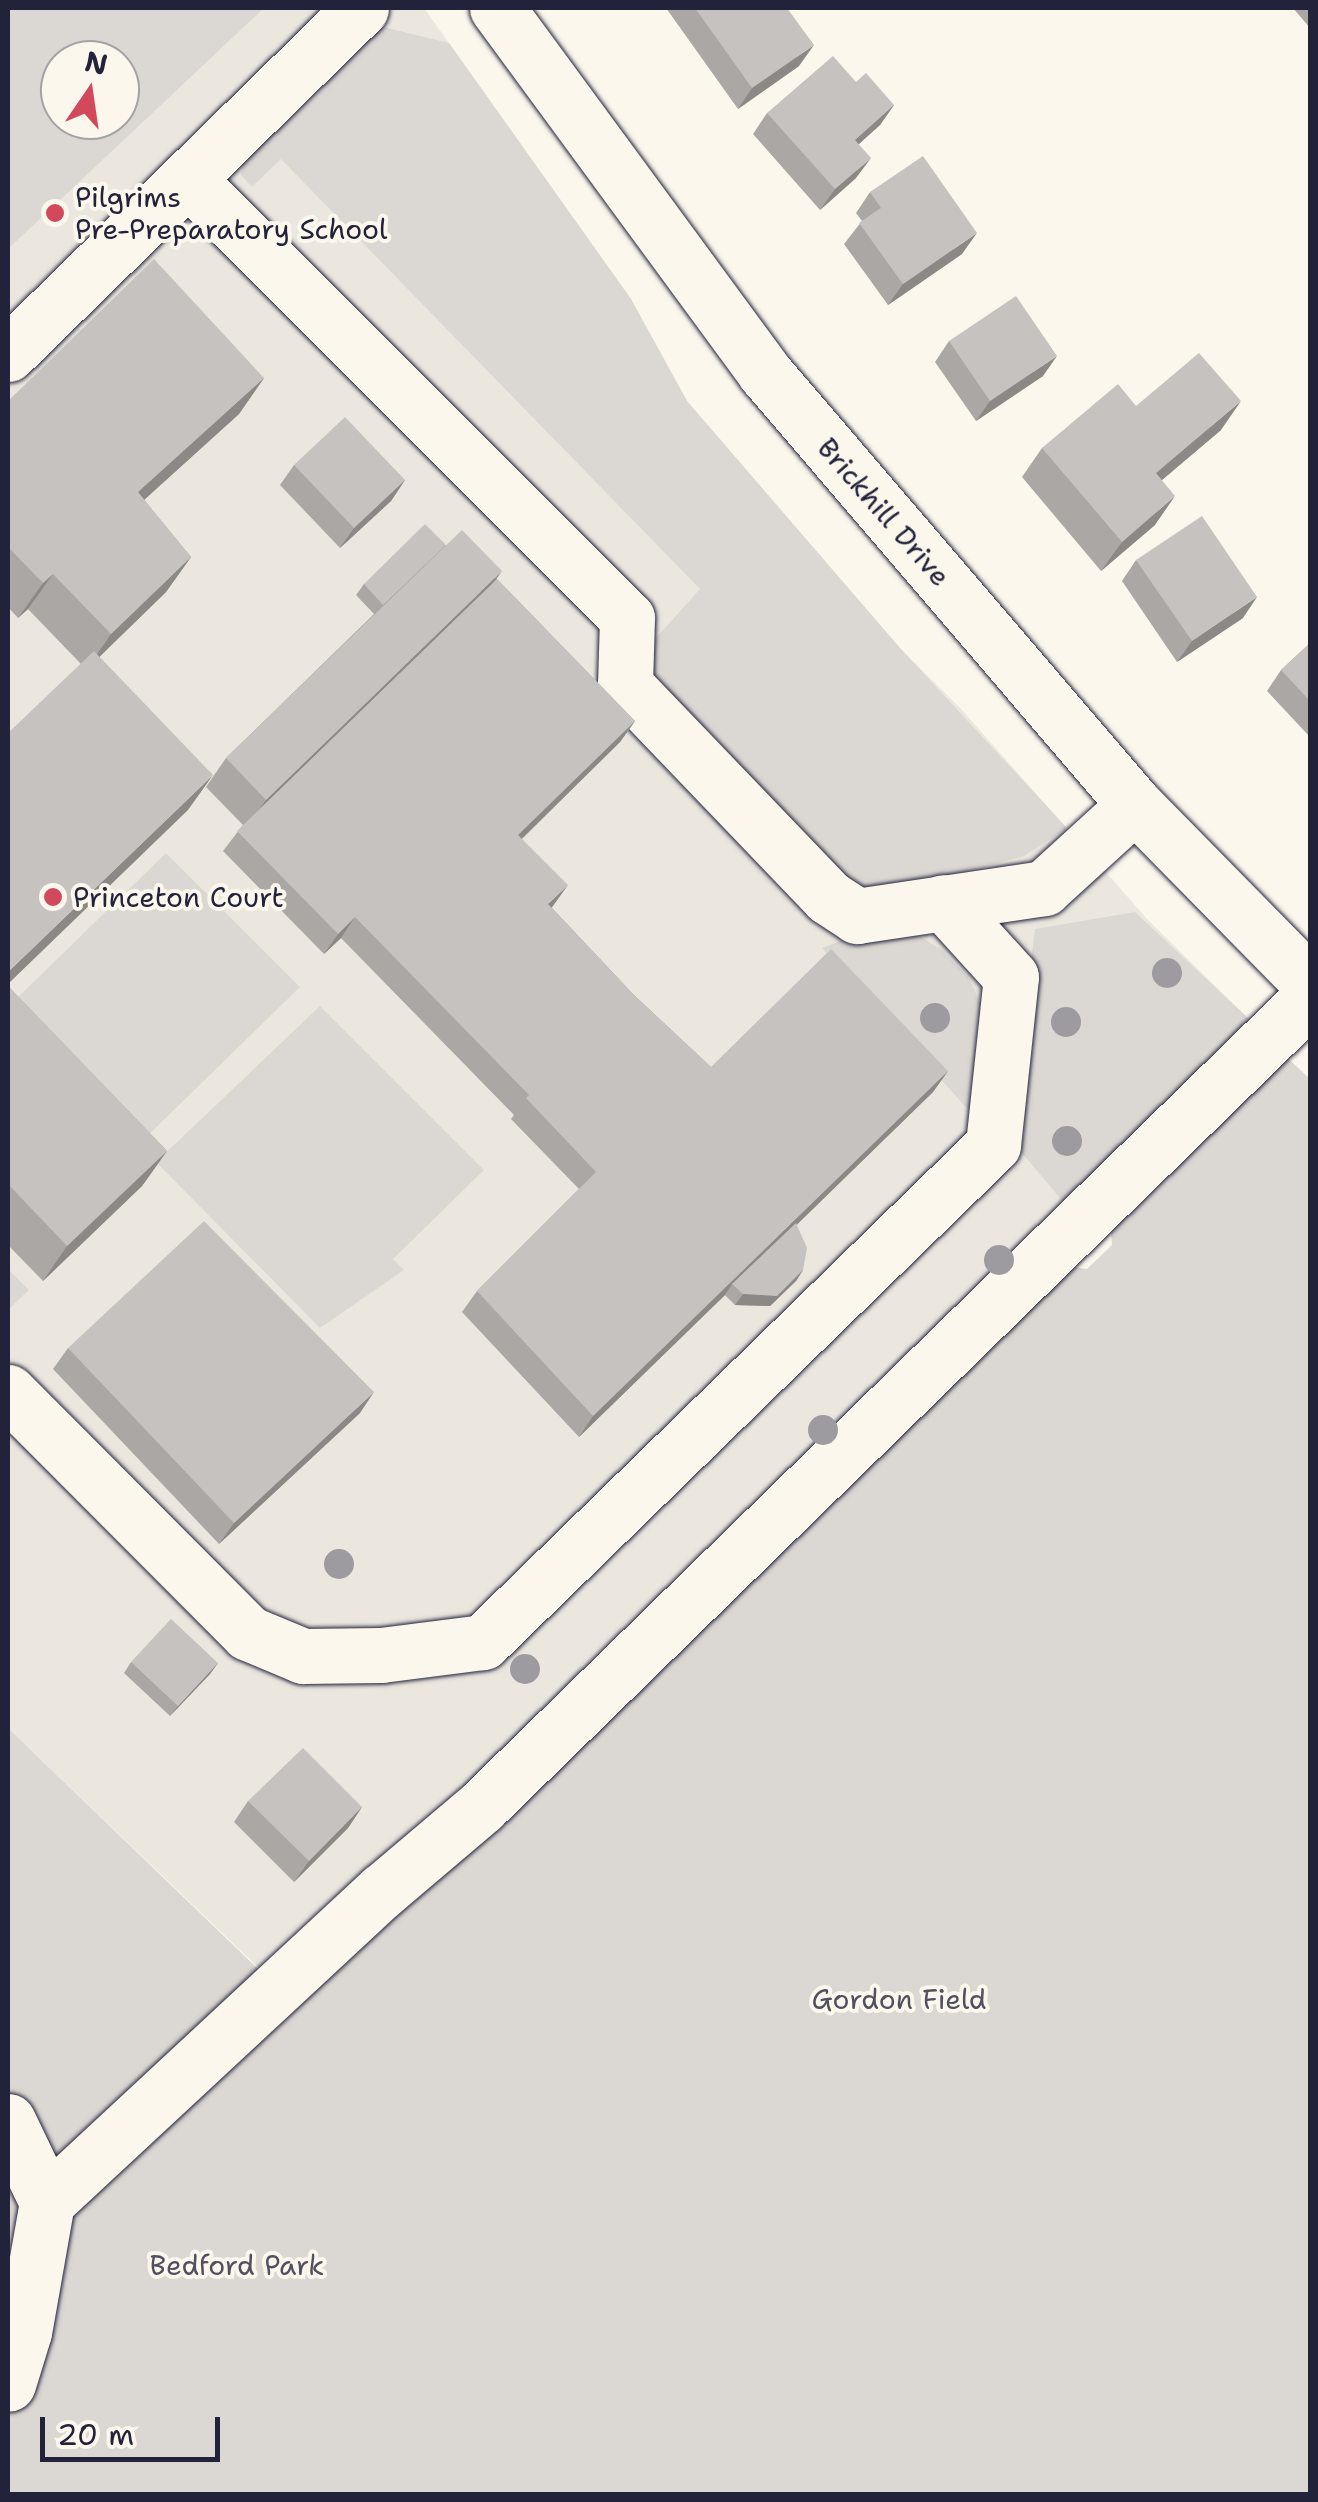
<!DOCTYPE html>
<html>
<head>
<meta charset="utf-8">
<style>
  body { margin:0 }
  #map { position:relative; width:1318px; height:2502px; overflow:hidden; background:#fbf7ec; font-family:"Shantell Sans",sans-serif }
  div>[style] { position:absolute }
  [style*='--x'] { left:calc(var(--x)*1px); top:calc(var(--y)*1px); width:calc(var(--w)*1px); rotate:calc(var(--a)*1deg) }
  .built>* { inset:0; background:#ebe7df }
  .green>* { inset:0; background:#dbd8d3 }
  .roads { filter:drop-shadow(0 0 2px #22223b) drop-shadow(0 0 2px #22223b) }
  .minor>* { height:55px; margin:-27.5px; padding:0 27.5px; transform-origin:27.5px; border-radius:27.5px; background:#fbf7ec }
  .trees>* { width:30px; height:30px; margin:-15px; border-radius:50%; background:#9d9ba0 }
  .wall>* { inset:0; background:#aaa7a5 }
  .shaded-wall>* { inset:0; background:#8b8886 }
  .building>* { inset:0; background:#c6c2c0 }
  .dots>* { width:28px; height:28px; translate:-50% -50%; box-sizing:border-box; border:5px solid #fbf7ec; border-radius:50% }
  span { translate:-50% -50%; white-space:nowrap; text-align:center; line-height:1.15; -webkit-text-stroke:8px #fbf7ec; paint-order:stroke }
  .poi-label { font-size:28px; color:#22223b }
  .left { translate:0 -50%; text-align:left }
  .street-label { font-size:28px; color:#22223b }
  .park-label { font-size:28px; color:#505061 }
  .frame { position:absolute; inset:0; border:10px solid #22223b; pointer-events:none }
  .north { position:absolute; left:40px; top:40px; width:100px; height:100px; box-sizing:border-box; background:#fbf7ec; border:2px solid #a4a2a5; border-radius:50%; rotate:13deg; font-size:28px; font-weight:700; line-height:40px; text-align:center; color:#22223b }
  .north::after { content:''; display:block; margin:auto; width:35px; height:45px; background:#d1495b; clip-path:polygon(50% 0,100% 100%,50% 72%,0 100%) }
  .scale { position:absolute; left:40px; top:2417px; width:180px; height:45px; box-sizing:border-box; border:5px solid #22223b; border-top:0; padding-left:12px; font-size:30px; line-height:35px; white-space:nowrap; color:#22223b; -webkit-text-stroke:8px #fbf7ec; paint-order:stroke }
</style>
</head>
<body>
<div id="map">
  <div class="built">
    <div style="clip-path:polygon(evenodd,8px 8px,424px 8px,631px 299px,687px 401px,900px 648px,961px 709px,1149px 921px,1249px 1019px,384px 1878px,370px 1864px,261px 1970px,8px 1728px,8px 8px,60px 60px,120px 60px,120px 120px,60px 120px,60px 60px)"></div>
  </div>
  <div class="green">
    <div style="clip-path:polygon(evenodd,8px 8px,264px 8px,8px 249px,8px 8px,120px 60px,120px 120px,60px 120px,60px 60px,120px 60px)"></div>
    <div style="clip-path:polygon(375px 25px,449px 43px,631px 299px,687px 401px,900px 648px,1067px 828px,1024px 856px,891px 892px,848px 888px,637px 659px,700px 589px,281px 159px,252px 187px,241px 175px,243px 159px)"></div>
    <div style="clip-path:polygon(166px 853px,300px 987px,140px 1143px,8px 1007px)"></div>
    <div style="clip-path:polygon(1135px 912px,1249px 1019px,1066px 1205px,1010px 1139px,1035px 929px)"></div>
    <div style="clip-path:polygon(909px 929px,943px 951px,969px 978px,989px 1022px,973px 1115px,822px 948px,866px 931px)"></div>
    <div style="clip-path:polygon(320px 1006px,484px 1170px,393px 1259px,404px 1270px,320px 1328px,156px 1162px)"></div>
    <div style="clip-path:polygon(1279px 1050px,1310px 1079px,1310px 2494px,8px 2494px,8px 1728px,280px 1990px,1060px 1265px,1087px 1269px,1112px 1245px,1110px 1216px)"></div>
    <div style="clip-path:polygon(8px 1269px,29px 1290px,8px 1310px)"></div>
  </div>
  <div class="roads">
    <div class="minor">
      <div style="--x:497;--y:8;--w:453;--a:53.7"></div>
      <div style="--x:765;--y:373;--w:569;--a:49.42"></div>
      <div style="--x:1135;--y:805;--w:250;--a:45.5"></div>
      <div style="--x:187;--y:178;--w:622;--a:45"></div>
      <div style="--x:627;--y:618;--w:67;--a:91.7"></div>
      <div style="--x:625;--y:685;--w:294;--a:46.2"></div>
      <div style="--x:828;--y:897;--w:35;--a:33"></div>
      <div style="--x:857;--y:916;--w:189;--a:-8.5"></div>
      <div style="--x:1044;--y:888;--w:123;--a:-42.4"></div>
      <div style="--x:8;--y:354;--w:494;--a:-44.4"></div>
      <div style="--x:8;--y:1392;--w:340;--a:45.1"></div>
      <div style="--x:248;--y:1633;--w:60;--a:22.7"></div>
      <div style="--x:303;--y:1656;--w:78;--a:-0.7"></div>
      <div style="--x:381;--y:1655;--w:103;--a:-7.3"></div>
      <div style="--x:483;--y:1642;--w:712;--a:-44.26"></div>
      <div style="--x:993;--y:1145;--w:169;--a:-83.9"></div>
      <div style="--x:1011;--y:977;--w:101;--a:-132.2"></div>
      <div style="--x:8;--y:2121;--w:90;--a:64.3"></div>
      <div style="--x:47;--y:2202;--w:132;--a:100"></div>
      <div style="--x:24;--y:2332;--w:54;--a:107.1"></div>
      <div style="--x:47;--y:2202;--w:457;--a:-42.9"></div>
      <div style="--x:382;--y:1891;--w:130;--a:-40.3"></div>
      <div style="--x:481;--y:1807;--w:1158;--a:-44.3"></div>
    </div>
  </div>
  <div class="trees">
    <div style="left:1167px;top:973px"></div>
    <div style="left:935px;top:1018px"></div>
    <div style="left:1066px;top:1022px"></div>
    <div style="left:1067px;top:1141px"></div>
    <div style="left:999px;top:1260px"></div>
    <div style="left:823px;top:1430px"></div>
    <div style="left:339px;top:1564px"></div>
    <div style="left:525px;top:1669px"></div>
  </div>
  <div class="wall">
    <div style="clip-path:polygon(666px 8px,787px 8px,799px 66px,738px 109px)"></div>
    <div style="clip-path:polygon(1293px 8px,1310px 8px,1310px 28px)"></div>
    <div style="clip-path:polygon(856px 82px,894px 105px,880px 125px,859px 144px,856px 178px,820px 210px,753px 134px,767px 113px)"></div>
    <div style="clip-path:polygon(870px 192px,962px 254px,888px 305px,844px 244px,862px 221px,856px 213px)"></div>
    <div style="clip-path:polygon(949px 341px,1043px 376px,976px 421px,935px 362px)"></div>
    <div style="clip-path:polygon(264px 378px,239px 414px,144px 500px,191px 557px,166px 592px,99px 657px,188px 810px,80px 663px,28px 609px,18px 618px,8px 607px,8px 401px)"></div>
    <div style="clip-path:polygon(1136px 406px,1221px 430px,1162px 480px,1155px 525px,1101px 571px,1022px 477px,1042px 448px)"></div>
    <div style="clip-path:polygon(294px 465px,405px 480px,391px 501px,340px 548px,280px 485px)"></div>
    <div style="clip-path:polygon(446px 545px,497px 579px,635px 721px,620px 742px,522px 839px,552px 908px,634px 995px,711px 1067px,948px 1071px,933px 1092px,796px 1225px,803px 1270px,796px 1281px,770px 1306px,735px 1305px,725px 1295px,579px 1437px,462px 1312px,477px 1291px,579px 1189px,511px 1119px,514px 1115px,341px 938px,324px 954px,223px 851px,243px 825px,206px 787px,226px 758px,374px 614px,356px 595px,364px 584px)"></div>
    <div style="clip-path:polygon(1136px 560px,1243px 618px,1177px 662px,1122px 581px)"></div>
    <div style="clip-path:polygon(1310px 643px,1310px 737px,1267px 691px,1281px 670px)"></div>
    <div style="clip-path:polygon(8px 986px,167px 1151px,142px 1186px,43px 1281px,8px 1245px)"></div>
    <div style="clip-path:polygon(68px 1348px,360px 1413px,219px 1544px,53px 1369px)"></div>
    <div style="clip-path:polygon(131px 1662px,218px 1663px,210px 1674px,170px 1716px,124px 1673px)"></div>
    <div style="clip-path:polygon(248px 1801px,362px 1807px,348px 1828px,294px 1882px,234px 1822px)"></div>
  </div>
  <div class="shaded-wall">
    <div style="clip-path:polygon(814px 45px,799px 66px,738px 109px,752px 88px)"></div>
    <div style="clip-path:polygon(894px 105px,880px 125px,841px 160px,855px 140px)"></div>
    <div style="clip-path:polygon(871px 158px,856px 178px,820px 210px,835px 189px)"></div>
    <div style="clip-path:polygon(977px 233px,962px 254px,888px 305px,903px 284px)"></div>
    <div style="clip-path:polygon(1057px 356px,1043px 376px,976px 421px,990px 401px)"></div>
    <div style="clip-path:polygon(264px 378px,239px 414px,113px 528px,138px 492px)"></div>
    <div style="clip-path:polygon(1241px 401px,1221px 430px,1136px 502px,1156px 473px)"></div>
    <div style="clip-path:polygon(405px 480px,391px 501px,340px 548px,354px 528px)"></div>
    <div style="clip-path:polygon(1175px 496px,1155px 525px,1101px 571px,1122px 542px)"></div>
    <div style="clip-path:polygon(191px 557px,166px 592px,86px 670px,111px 634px)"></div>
    <div style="clip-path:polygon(502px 571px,482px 599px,246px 829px,266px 800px)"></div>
    <div style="clip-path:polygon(53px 574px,28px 609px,18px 618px,43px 583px)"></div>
    <div style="clip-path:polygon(1257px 597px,1243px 618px,1177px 662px,1192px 641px)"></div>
    <div style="clip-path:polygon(635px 721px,620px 742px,504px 856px,518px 835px)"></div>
    <div style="clip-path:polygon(213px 775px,188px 810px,8px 984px,8px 972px)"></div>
    <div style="clip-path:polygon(568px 885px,553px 906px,534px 925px,548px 904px)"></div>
    <div style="clip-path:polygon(355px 917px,341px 938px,324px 954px,338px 934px)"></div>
    <div style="clip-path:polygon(948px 1071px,933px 1092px,734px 1286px,732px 1284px,725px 1295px,579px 1437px,593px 1416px)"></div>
    <div style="clip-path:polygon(167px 1151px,142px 1186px,43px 1281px,67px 1246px)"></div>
    <div style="clip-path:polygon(803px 1270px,796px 1281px,770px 1306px,735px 1305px,743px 1294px)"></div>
    <div style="clip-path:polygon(374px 1392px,360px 1413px,219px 1544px,234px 1523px)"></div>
    <div style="clip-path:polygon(218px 1663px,210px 1674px,170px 1716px,178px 1706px)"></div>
    <div style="clip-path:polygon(362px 1807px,348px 1828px,294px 1882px,309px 1861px)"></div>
  </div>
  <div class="building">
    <div style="clip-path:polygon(695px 8px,787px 8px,814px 45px,752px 88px)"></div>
    <div style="clip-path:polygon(833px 56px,856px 82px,866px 73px,894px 105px,855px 140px,871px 158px,835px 189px,767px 113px)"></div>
    <div style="clip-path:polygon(923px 156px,977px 233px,903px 284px,859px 223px,881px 208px,870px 192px)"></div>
    <div style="clip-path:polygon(154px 259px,264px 378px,138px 492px,191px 557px,111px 634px,53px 574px,43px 583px,8px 547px,8px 401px)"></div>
    <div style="clip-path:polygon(1016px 296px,1057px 356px,990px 401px,949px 341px)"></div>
    <div style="clip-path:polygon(1199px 353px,1241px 401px,1156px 473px,1175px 496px,1122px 542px,1042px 448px,1118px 384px,1136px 406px)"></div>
    <div style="clip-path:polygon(345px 417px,405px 480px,354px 528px,294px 465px)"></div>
    <div style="clip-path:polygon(1202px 516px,1257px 597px,1192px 641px,1136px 560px)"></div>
    <div style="clip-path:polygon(425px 524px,446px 545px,383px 605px,364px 584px)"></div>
    <div style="clip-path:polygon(462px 530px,502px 571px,266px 800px,226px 758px)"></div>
    <div style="clip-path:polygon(497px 579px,635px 721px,518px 835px,568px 885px,548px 904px,634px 995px,711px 1067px,831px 949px,948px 1071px,593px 1416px,477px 1291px,596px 1172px,526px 1098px,529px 1095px,355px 917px,338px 934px,237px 831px)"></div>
    <div style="clip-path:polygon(1310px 643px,1310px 701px,1281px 670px)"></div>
    <div style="clip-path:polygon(94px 651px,213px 775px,8px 972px,8px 733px)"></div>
    <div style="clip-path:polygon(8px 986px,167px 1151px,67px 1246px,8px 1184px)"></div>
    <div style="clip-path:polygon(204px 1221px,374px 1392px,234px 1523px,68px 1348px)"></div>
    <div style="clip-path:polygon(796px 1223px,807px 1248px,803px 1270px,777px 1296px,743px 1294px,732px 1284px)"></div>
    <div style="clip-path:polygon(171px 1619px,218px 1663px,178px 1706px,131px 1662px)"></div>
    <div style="clip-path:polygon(303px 1748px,362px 1807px,309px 1861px,248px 1801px)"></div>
  </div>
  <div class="dots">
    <div style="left:55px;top:213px;background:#d1495b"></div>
    <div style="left:53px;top:897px;background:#d1495b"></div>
  </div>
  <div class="poi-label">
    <span class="left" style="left:75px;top:213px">Pilgrims<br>Pre-Preparatory School</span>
    <span class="left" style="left:73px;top:897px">Princeton Court</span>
  </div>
  <div class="street-label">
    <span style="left:884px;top:512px;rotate:49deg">Brickhill Drive</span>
  </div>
  <div class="park-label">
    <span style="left:899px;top:1999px">Gordon Field</span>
    <span style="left:237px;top:2265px">Bedford Park</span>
  </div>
  <div class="frame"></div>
  <div class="north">N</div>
  <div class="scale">20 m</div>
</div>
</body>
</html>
